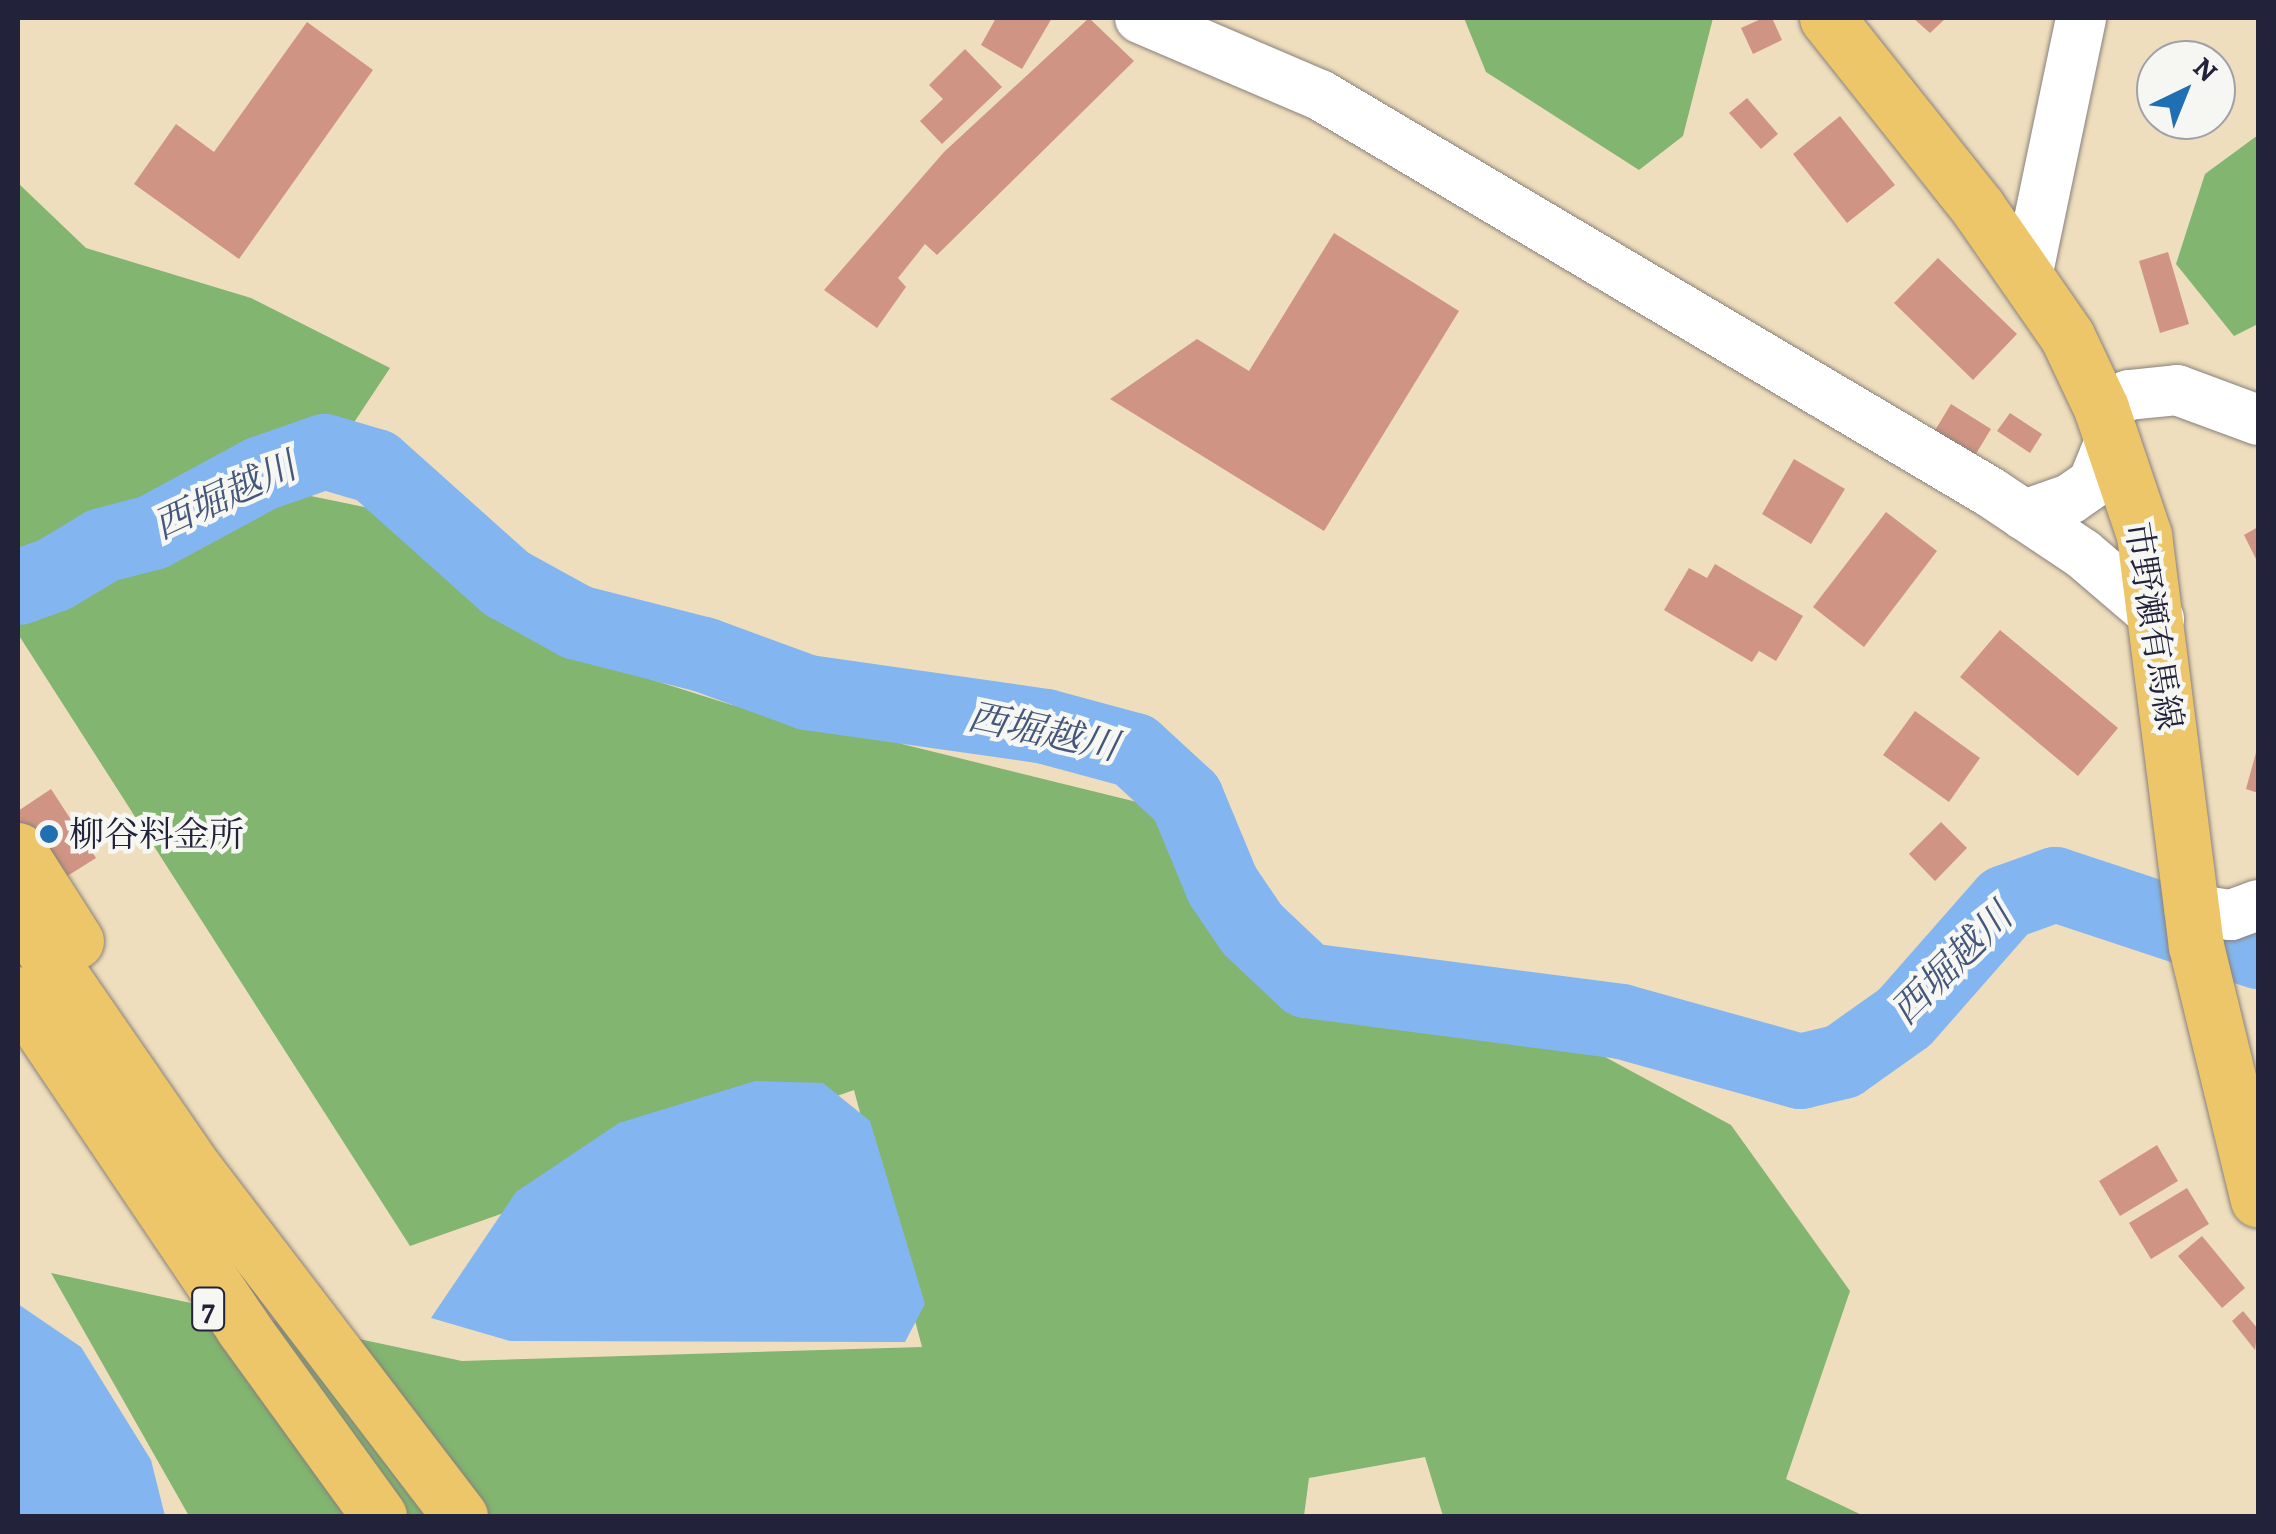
<!DOCTYPE html>
<html>
<head>
<meta charset="utf-8">
<style>
  body { margin:0 }
  #map { position:relative; width:2276px; height:1534px; overflow:hidden; background:#efdebd; font-family:Alegreya,"Noto Serif JP",serif }
  div>[style] { position:absolute }
  [style*='--x'] { left:calc(var(--x)*1px); top:calc(var(--y)*1px); width:calc(var(--w)*1px); rotate:calc(var(--a)*1deg) }
  .forest>* { inset:0; background:#81b570 }
  .water>* { inset:0; background:#83b6f0 }
  .river>* { height:75px; margin:-37.5px; padding:0 37.5px; transform-origin:37.5px; border-radius:37.5px; background:#83b6f0 }
  .building>* { inset:0; background:#cf9483 }
  .roads { filter:drop-shadow(0 0 2px #88807c) drop-shadow(0 0 2px #88807c) }
  .minor>* { height:50px; margin:-25px; padding:0 25px; transform-origin:25px; border-radius:25px; background:#fff }
  .major>* { height:55px; margin:-27.5px; padding:0 27.5px; transform-origin:27.5px; border-radius:27.5px; background:#ecc669 }
  .highway>* { height:55px; margin:-27.5px; padding:0 27.5px; transform-origin:27.5px; border-radius:27.5px; background:#ecc669 }
  .dots>* { width:28px; height:28px; translate:-50% -50%; box-sizing:border-box; border:5px solid #f6f6f2; border-radius:50% }
  span { translate:-50% -50%; white-space:nowrap; text-align:center; line-height:1.15; -webkit-text-stroke:9px #f6f6f2; paint-order:stroke }
  .shield-label span { padding:2px 8px; background:#f6f6f2; border:2px solid; border-radius:8px; -webkit-text-stroke-width:0 }
  .shield-label { font-size:32px; color:#22223b; font-weight:700 }
  .street-label { font-size:35px; color:#22223b }
  .poi-label { font-size:35px; color:#22223b }
  .left { translate:0 -50%; text-align:left }
  .water-label { font-size:38px; color:#44567a; font-style:italic }
  .frame { position:absolute; inset:0; border:20px solid #22223b; pointer-events:none }
  .north { position:absolute; left:2136px; top:40px; width:100px; height:100px; box-sizing:border-box; background:#f6f6f2; border:2px solid #a1a1a9; border-radius:50%; rotate:43deg; font-size:28px; font-weight:700; line-height:40px; text-align:center; color:#22223b }
  .north::after { content:''; display:block; margin:auto; width:35px; height:45px; background:#1f6fb2; clip-path:polygon(50% 0,100% 100%,50% 72%,0 100%) }
</style>
</head>
<body>
<div id="map">
  <div class="forest">
    <div style="clip-path:polygon(1464px 18px,1713px 18px,1683px 136px,1639px 170px,1486px 72px)"></div>
    <div style="clip-path:polygon(2258px 135px,2258px 324px,2234px 336px,2176px 264px,2205px 174px)"></div>
    <div style="clip-path:polygon(18px 183px,86px 248px,251px 298px,390px 368px,306px 495px,369px 508px,471px 580px,618px 669px,732px 705px,832px 715px,902px 744px,1149px 805px,1314px 1018px,1557px 1031px,1731px 1125px,1850px 1291px,1786px 1479px,1864px 1516px,1443px 1516px,1425px 1457px,1309px 1478px,1304px 1516px,189px 1516px,51px 1273px,462px 1361px,922px 1347px,854px 1090px,410px 1246px,18px 634px)"></div>
  </div>
  <div class="water">
    <div style="clip-path:polygon(755px 1081px,823px 1083px,870px 1121px,925px 1304px,905px 1342px,510px 1341px,431px 1318px,516px 1192px,619px 1123px)"></div>
    <div style="clip-path:polygon(18px 1304px,81px 1347px,151px 1460px,165px 1516px,18px 1516px)"></div>
  </div>
  <div class="river">
    <div style="--x:18;--y:587;--w:38;--a:-20"></div>
    <div style="--x:54;--y:574;--w:56;--a:-31.1"></div>
    <div style="--x:102;--y:545;--w:52;--a:-14.6"></div>
    <div style="--x:152;--y:532;--w:124;--a:-28.4"></div>
    <div style="--x:261;--y:473;--w:67;--a:-19.2"></div>
    <div style="--x:324;--y:451;--w:53;--a:16.4"></div>
    <div style="--x:375;--y:466;--w:176;--a:41.8"></div>
    <div style="--x:506;--y:583;--w:81;--a:28.8"></div>
    <div style="--x:577;--y:622;--w:130;--a:14.3"></div>
    <div style="--x:703;--y:654;--w:111;--a:20.1"></div>
    <div style="--x:807;--y:692;--w:240;--a:8.1"></div>
    <div style="--x:1045;--y:726;--w:92;--a:15.1"></div>
    <div style="--x:1134;--y:750;--w:71;--a:42.7"></div>
    <div style="--x:1186;--y:798;--w:94;--a:67.5"></div>
    <div style="--x:1222;--y:885;--w:53;--a:55.7"></div>
    <div style="--x:1252;--y:929;--w:74;--a:43.4"></div>
    <div style="--x:1306;--y:980;--w:318;--a:7.4"></div>
    <div style="--x:1621;--y:1021;--w:186;--a:15.6"></div>
    <div style="--x:1800;--y:1071;--w:43;--a:-13.4"></div>
    <div style="--x:1842;--y:1061;--w:76;--a:-35.4"></div>
    <div style="--x:1904;--y:1017;--w:153;--a:-48.7"></div>
    <div style="--x:2005;--y:902;--w:53;--a:-19.8"></div>
    <div style="--x:2055;--y:884;--w:214;--a:18.3"></div>
  </div>
  <div class="building">
    <div style="clip-path:polygon(996px 18px,1052px 18px,1022px 69px,981px 45px)"></div>
    <div style="clip-path:polygon(1089px 18px,1134px 61px,937px 255px,925px 244px,898px 278px,906px 287px,877px 328px,824px 290px,944px 152px)"></div>
    <div style="clip-path:polygon(1763px 18px,1772px 18px,1782px 40px,1753px 54px,1741px 28px)"></div>
    <div style="clip-path:polygon(1913px 18px,1946px 18px,1930px 33px)"></div>
    <div style="clip-path:polygon(307px 22px,373px 70px,239px 259px,134px 184px,176px 124px,214px 152px)"></div>
    <div style="clip-path:polygon(965px 49px,1002px 87px,942px 144px,920px 121px,943px 99px,929px 85px)"></div>
    <div style="clip-path:polygon(1747px 98px,1778px 134px,1761px 149px,1729px 113px)"></div>
    <div style="clip-path:polygon(1840px 116px,1895px 185px,1847px 223px,1793px 154px)"></div>
    <div style="clip-path:polygon(1334px 233px,1459px 311px,1324px 531px,1110px 399px,1197px 339px,1249px 371px)"></div>
    <div style="clip-path:polygon(2168px 252px,2189px 324px,2160px 333px,2139px 261px)"></div>
    <div style="clip-path:polygon(1938px 258px,2017px 334px,1973px 380px,1894px 303px)"></div>
    <div style="clip-path:polygon(1951px 404px,1991px 429px,1974px 457px,1934px 432px)"></div>
    <div style="clip-path:polygon(2010px 413px,2042px 434px,2030px 453px,1997px 431px)"></div>
    <div style="clip-path:polygon(1794px 459px,1845px 489px,1811px 544px,1762px 514px)"></div>
    <div style="clip-path:polygon(1886px 512px,1937px 551px,1864px 647px,1813px 607px)"></div>
    <div style="clip-path:polygon(2258px 527px,2258px 563px,2244px 535px)"></div>
    <div style="clip-path:polygon(1715px 564px,1803px 616px,1776px 661px,1759px 651px,1752px 662px,1664px 610px,1689px 568px,1707px 578px)"></div>
    <div style="clip-path:polygon(2000px 630px,2118px 728px,2078px 776px,1960px 677px)"></div>
    <div style="clip-path:polygon(1915px 711px,1980px 758px,1949px 802px,1883px 755px)"></div>
    <div style="clip-path:polygon(2257px 749px,2258px 749px,2258px 793px,2246px 789px)"></div>
    <div style="clip-path:polygon(51px 789px,96px 858px,18px 907px,18px 811px)"></div>
    <div style="clip-path:polygon(1941px 822px,1967px 848px,1935px 881px,1909px 854px)"></div>
    <div style="clip-path:polygon(2157px 1145px,2178px 1181px,2120px 1216px,2099px 1181px)"></div>
    <div style="clip-path:polygon(2187px 1188px,2209px 1224px,2151px 1259px,2129px 1223px)"></div>
    <div style="clip-path:polygon(2202px 1236px,2245px 1288px,2222px 1308px,2178px 1256px)"></div>
    <div style="clip-path:polygon(2243px 1311px,2258px 1329px,2255px 1350px,2232px 1321px)"></div>
  </div>
  <div class="roads">
    <div class="minor">
      <div style="--x:1140;--y:18;--w:196;--a:23.2"></div>
      <div style="--x:1320;--y:95;--w:779;--a:30.65"></div>
      <div style="--x:1990;--y:492;--w:112;--a:33.7"></div>
      <div style="--x:2083;--y:554;--w:100;--a:40.5"></div>
      <div style="--x:2027;--y:277;--w:265;--a:-78.2"></div>
      <div style="--x:2101;--y:408;--w:31;--a:-25"></div>
      <div style="--x:2129;--y:395;--w:48;--a:-5.9"></div>
      <div style="--x:2177;--y:390;--w:86;--a:20.3"></div>
      <div style="--x:2024;--y:515;--w:49;--a:-19.2"></div>
      <div style="--x:2070;--y:499;--w:28;--a:-35"></div>
      <div style="--x:2093;--y:483;--w:48;--a:-67.8"></div>
      <div style="--x:2192;--y:909;--w:39;--a:9"></div>
      <div style="--x:2231;--y:915;--w:29;--a:-20"></div>
    </div>
    <div class="major">
      <div style="--x:1827;--y:18;--w:243;--a:51.5"></div>
      <div style="--x:1978;--y:208;--w:156;--a:55.2"></div>
      <div style="--x:2067;--y:336;--w:80;--a:64.7"></div>
      <div style="--x:2101;--y:408;--w:134;--a:71.3"></div>
      <div style="--x:2144;--y:535;--w:414;--a:82.8"></div>
      <div style="--x:2196;--y:946;--w:261;--a:76.3"></div>
    </div>
    <div class="highway">
      <div style="--x:18;--y:850;--w:108;--a:57.5"></div>
      <div style="--x:18;--y:913;--w:315;--a:55.4"></div>
      <div style="--x:197;--y:1172;--w:433;--a:52.6"></div>
      <div style="--x:18;--y:994;--w:403;--a:56"></div>
      <div style="--x:243;--y:1328;--w:232;--a:54.1"></div>
    </div>
  </div>
  <div class="dots">
    <div style="left:49px;top:834px;background:#1f6fb2"></div>
  </div>
  <div class="shield-label">
    <span style="left:208px;top:1309px">7</span>
  </div>
  <div class="street-label">
    <span style="left:2154px;top:626px;rotate:81deg">市野瀬有馬線</span>
  </div>
  <div class="poi-label">
    <span class="left" style="left:69px;top:834px">柳谷料金所</span>
  </div>
  <div class="water-label">
    <span style="left:225px;top:496px;rotate:-25deg">西堀越川</span>
    <span style="left:1043px;top:732px;rotate:12deg">西堀越川</span>
    <span style="left:1952px;top:964px;rotate:-45deg">西堀越川</span>
  </div>
  <div class="frame"></div>
  <div class="north">N</div>
</div>
</body>
</html>
